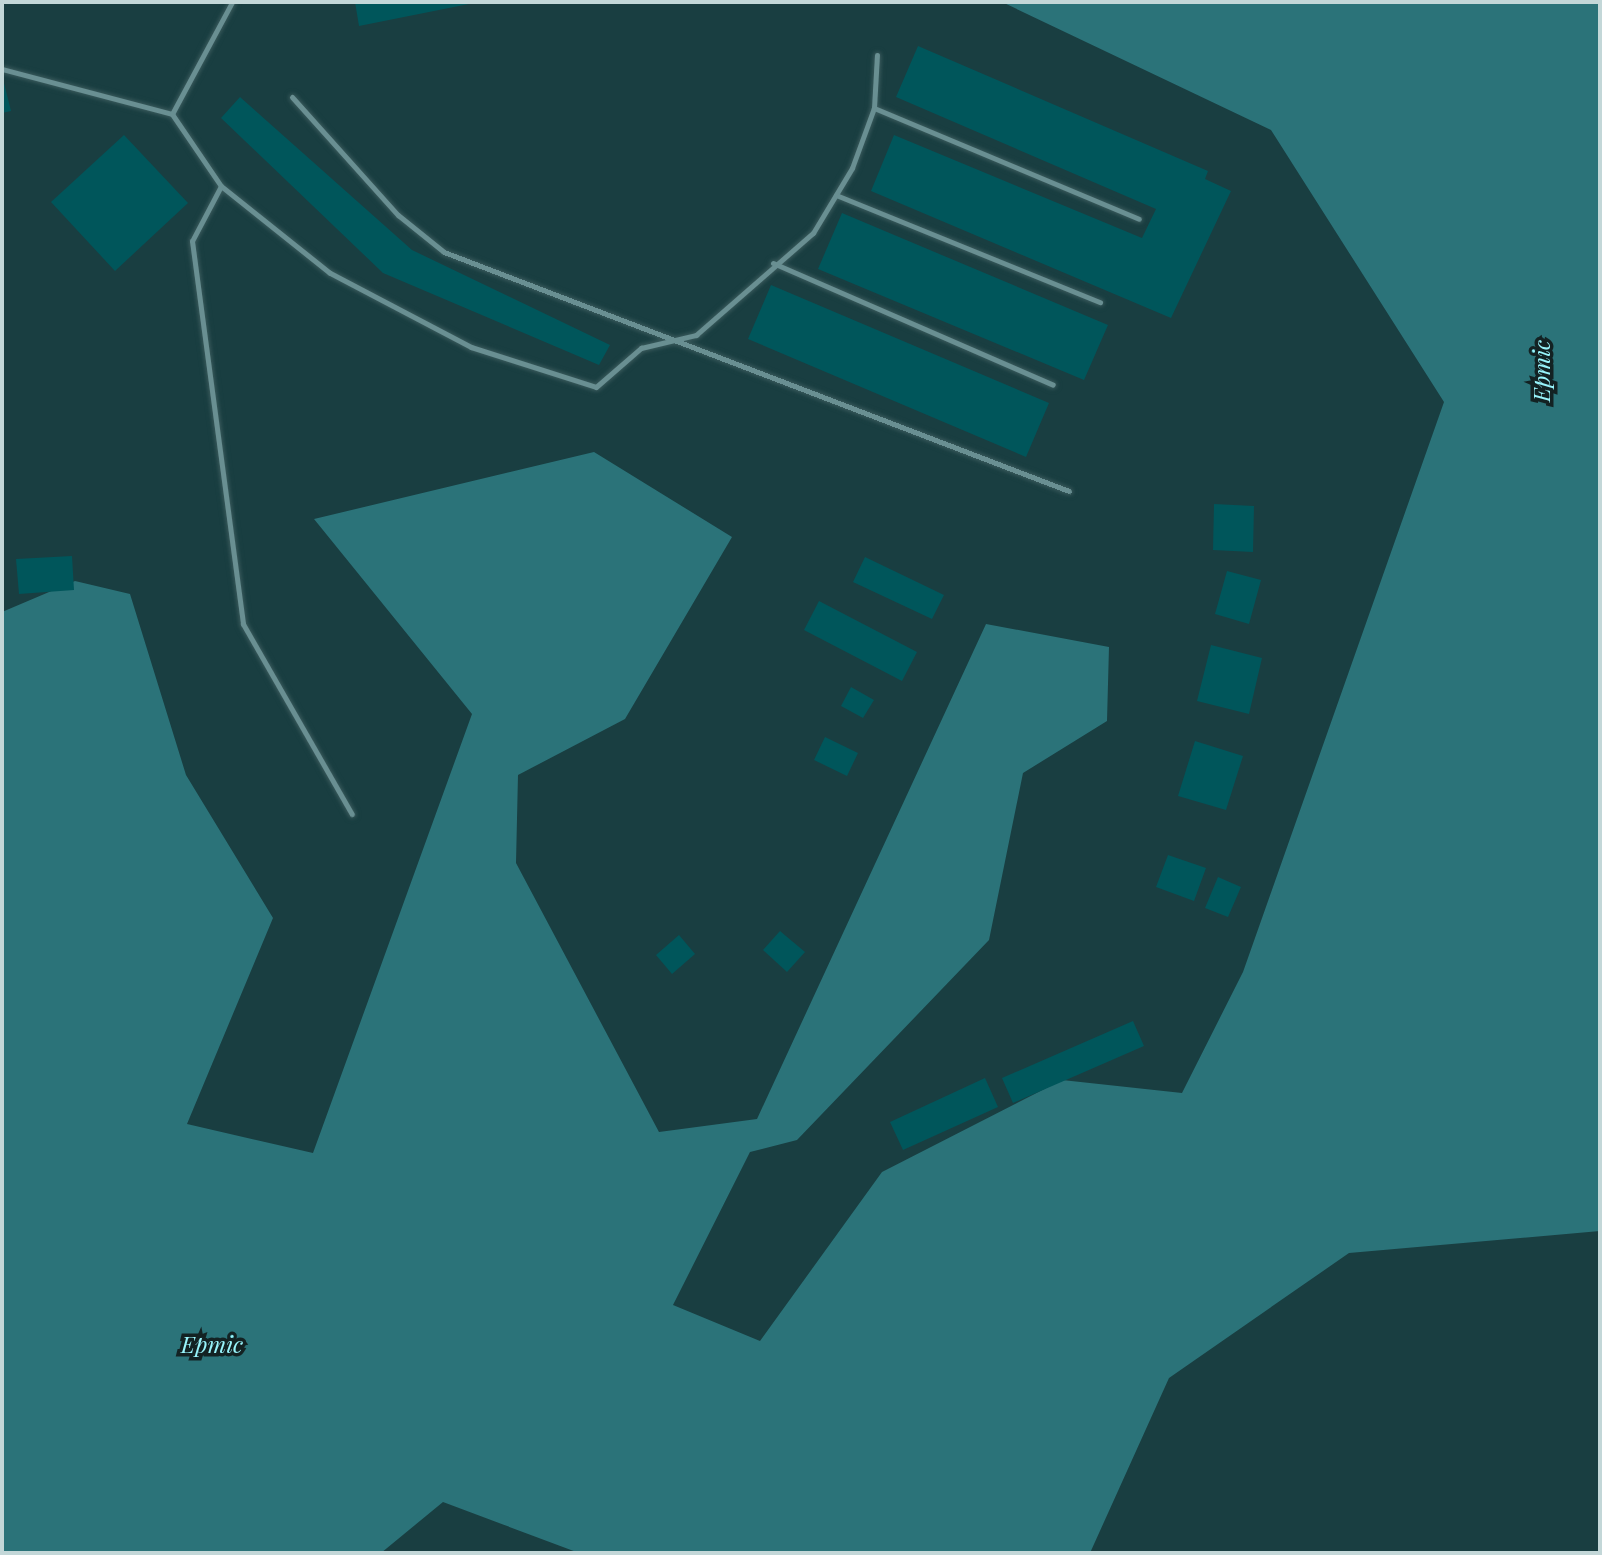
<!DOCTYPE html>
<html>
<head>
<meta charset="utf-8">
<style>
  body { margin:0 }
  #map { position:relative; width:1602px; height:1555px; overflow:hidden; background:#193e41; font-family:"Playfair Display",serif }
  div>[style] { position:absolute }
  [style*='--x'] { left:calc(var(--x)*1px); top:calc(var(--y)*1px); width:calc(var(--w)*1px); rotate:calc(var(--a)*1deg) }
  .water>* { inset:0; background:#2b7379 }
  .building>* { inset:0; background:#00565b }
  .roads { filter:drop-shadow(0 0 2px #3a5a5c) drop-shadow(0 0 2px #3a5a5c) }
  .service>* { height:5px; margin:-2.5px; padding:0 2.5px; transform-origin:2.5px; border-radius:2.5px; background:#698f92 }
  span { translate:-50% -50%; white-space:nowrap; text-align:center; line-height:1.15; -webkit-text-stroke:7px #132223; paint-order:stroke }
  .water-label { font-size:23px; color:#98f4fb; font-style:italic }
  .frame { position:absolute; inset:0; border:4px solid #c3d7d8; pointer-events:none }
</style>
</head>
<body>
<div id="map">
  <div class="water">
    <div style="clip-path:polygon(1002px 2px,1600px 2px,1600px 1231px,1349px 1253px,1169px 1378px,1090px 1553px,579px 1553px,443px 1502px,381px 1553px,2px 1553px,2px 612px,75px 581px,130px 594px,186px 775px,273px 918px,187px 1124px,313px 1153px,472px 714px,314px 519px,594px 452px,732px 537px,625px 719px,518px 775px,516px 863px,659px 1132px,757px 1119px,986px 624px,1109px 647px,1107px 721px,1023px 773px,989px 940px,797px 1140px,750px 1152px,673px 1305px,760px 1341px,882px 1172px,1062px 1080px,1182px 1093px,1243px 972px,1444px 402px,1271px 130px)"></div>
  </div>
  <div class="building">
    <div style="clip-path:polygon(355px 2px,474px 2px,474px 3px,359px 26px)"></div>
    <div style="clip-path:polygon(918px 46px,1208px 171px,1205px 179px,1231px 191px,1171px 318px,871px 191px,894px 135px,1142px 238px,1156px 209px,896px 97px)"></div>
    <div style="clip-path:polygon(4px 83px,11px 111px,2px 113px,2px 84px)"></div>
    <div style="clip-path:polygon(240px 97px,412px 250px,610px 345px,599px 365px,383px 273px,221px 118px)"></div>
    <div style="clip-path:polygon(124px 135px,188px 203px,115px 271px,51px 202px)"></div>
    <div style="clip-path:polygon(842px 213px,1108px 325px,1084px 380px,818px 269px)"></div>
    <div style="clip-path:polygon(771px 285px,1049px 403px,1026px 457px,748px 339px)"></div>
    <div style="clip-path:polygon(1214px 504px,1254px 506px,1253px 552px,1213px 550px)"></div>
    <div style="clip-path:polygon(72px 556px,74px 590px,19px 594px,16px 559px)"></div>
    <div style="clip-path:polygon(865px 557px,944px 595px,932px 619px,853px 582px)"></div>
    <div style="clip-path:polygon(1227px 571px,1261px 580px,1249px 624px,1215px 614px)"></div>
    <div style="clip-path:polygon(819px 601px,917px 652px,902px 681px,804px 630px)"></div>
    <div style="clip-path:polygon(1211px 645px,1262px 658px,1249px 714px,1197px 701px)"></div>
    <div style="clip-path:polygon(851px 687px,874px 700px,863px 718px,841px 706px)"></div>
    <div style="clip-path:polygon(825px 737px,858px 753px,847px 776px,814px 760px)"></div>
    <div style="clip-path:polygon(1195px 741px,1243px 756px,1226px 810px,1178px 796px)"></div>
    <div style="clip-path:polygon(1168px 855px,1206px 868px,1194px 901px,1156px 887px)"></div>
    <div style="clip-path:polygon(1218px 877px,1241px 887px,1228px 917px,1205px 908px)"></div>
    <div style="clip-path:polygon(780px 931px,805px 952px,787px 972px,763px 950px)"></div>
    <div style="clip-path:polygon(679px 935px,695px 954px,672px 974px,656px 955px)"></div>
    <div style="clip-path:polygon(1133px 1021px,1144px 1046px,1013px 1103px,1002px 1078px)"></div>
    <div style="clip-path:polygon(985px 1078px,998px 1107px,903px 1150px,890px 1122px)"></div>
  </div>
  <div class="roads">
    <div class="service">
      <div style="--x:2;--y:69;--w:176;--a:14.8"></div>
      <div style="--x:172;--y:114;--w:127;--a:-61.8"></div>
      <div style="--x:292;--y:97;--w:159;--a:48.1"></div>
      <div style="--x:398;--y:215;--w:59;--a:38.8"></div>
      <div style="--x:444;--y:252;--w:669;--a:20.93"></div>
      <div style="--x:874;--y:108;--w:287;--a:22.7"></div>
      <div style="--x:172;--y:114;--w:87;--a:55.8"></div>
      <div style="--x:221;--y:186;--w:139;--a:38.6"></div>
      <div style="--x:330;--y:273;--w:159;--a:27.7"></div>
      <div style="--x:471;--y:347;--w:131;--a:17.7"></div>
      <div style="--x:596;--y:387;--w:60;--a:-40.9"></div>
      <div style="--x:641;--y:348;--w:57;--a:-13.3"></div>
      <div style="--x:696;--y:335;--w:155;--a:-41.1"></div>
      <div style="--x:813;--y:233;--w:76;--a:-59"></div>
      <div style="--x:852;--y:168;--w:64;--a:-69.9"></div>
      <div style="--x:874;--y:108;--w:53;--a:-86.8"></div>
      <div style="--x:221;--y:186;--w:62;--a:117.8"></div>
      <div style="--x:192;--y:241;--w:386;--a:82.4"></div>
      <div style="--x:243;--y:624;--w:219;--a:60.2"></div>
      <div style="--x:836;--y:195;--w:285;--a:22.1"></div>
      <div style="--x:773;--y:263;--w:305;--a:23.5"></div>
    </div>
  </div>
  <div class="water-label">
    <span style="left:1541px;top:371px;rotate:-90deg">Ертіс</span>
    <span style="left:212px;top:1344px">Ертіс</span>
  </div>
  <div class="frame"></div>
</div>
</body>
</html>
